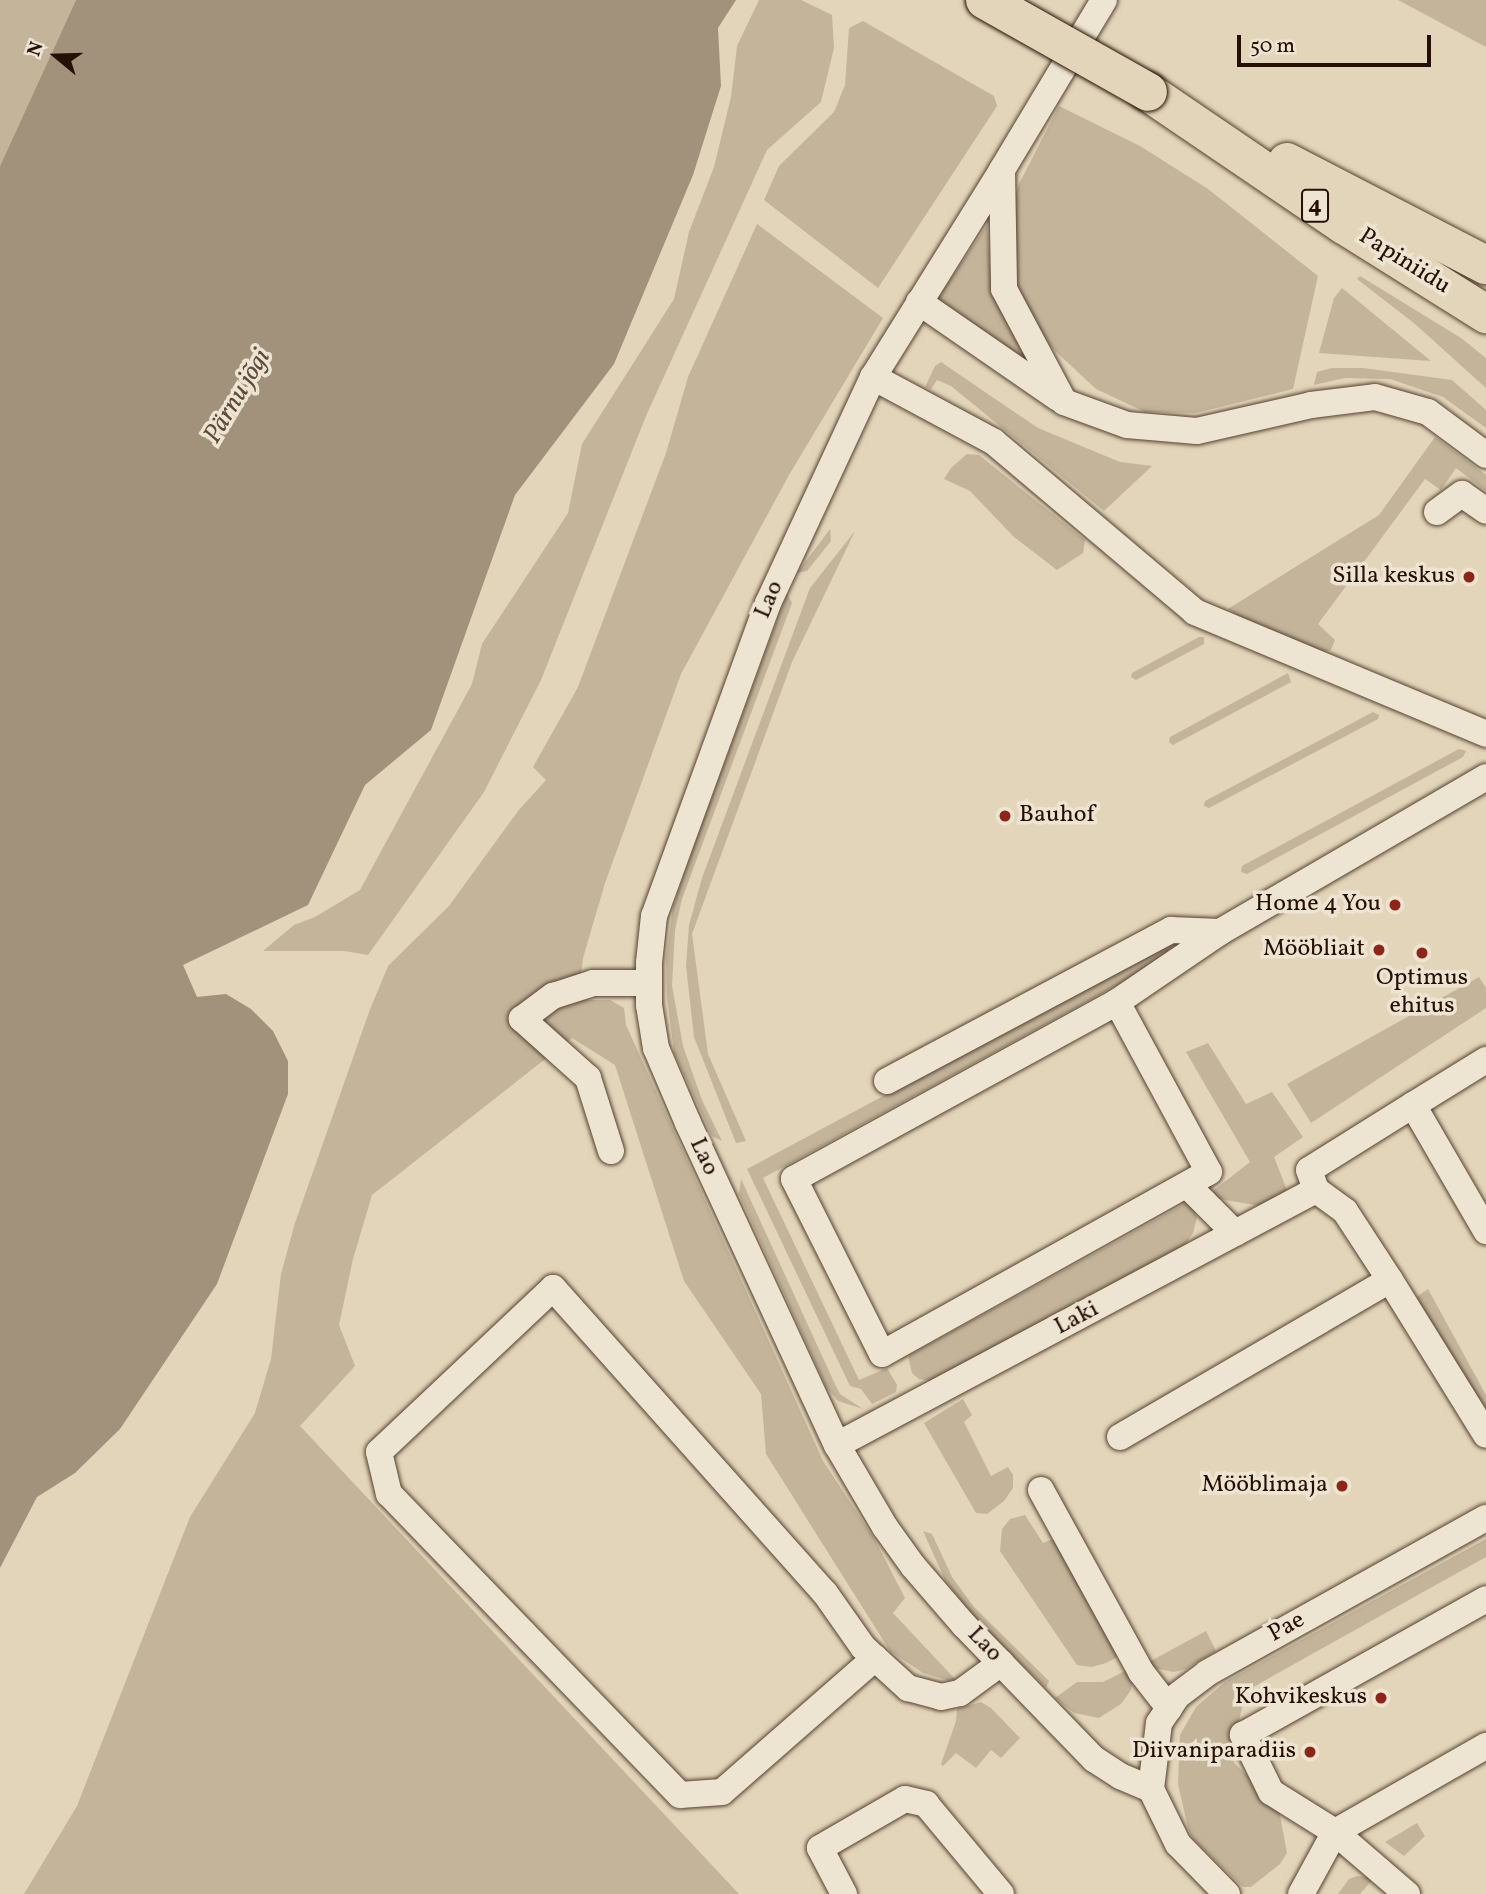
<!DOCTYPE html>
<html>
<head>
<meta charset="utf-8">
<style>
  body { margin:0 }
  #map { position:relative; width:1486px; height:1894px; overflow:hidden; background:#e3d5b9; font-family:Vollkorn,serif }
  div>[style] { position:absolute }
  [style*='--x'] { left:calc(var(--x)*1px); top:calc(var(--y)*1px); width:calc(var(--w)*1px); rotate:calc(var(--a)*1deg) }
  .green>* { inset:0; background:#c3b49a }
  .water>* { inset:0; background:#a3927b }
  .roads { filter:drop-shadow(0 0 2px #554130) drop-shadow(0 0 2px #554130) }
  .minor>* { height:26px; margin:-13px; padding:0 13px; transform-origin:13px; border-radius:13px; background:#ede4d2 }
  .highway>* { height:38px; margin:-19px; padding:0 19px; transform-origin:19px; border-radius:19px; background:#e3d5b9 }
  .bridges { filter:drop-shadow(0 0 2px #261003) drop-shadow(0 0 2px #261003) }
  .highway-bridge>* { height:38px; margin:-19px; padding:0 19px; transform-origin:19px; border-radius:19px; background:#e3d5b9 }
  .dots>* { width:19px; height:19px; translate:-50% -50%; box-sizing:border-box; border:4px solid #ede4d2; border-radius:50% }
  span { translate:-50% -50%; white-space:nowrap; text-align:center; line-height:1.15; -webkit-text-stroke:7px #ede4d2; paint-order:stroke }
  .shield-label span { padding:2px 5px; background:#ede4d2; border:2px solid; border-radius:5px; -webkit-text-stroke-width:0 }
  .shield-label { font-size:23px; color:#261003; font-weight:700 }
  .street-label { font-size:24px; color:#261003 }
  .poi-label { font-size:24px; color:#261003 }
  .right { translate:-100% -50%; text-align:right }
  .left { translate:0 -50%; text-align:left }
  .water-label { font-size:26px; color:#5e4a39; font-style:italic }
  .north { position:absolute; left:21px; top:21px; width:70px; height:70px; -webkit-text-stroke:5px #ede4d2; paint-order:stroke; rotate:289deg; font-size:19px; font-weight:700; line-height:28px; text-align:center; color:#261003 }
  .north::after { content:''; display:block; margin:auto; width:24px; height:32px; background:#261003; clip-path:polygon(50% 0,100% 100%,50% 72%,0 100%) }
  .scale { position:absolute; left:1237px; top:35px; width:194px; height:32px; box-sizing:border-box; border:4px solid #261003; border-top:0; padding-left:9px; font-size:21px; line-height:24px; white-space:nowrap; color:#261003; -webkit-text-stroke:5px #ede4d2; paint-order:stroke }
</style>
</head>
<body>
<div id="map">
  <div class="green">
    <div style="clip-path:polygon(0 0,76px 0,0 166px)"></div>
    <div style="clip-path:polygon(759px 0,801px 0,832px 15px,834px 48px,821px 102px,767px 150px,646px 416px,541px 680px,484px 792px,368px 955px,344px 951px,263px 951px,294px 925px,315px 917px,360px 890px,472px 684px,482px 644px,568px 513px,582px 444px,674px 299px,689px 232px,714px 167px,731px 97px,737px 46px)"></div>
    <div style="clip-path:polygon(1398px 0,1486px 0,1486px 47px)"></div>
    <div style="clip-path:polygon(863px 21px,994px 96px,997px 106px,878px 288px,764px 200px,779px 166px,834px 112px,845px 85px,849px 28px)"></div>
    <div style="clip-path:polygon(1059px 106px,1140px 146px,1208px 189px,1318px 276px,1293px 389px,1196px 413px,1145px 412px,1096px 389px,1052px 348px,1022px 303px,1011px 257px,1014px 200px,1019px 184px)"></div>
    <div style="clip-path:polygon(757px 224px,883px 318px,789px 475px,681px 674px,605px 883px,583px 958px,578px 1000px,610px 1000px,624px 1008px,626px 1025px,823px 1461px,875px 1540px,905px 1598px,893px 1613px,955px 1679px,950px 1681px,923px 1673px,890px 1651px,766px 1454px,761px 1394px,684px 1281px,615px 1065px,572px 1038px,372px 1195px,353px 1259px,339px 1325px,355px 1366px,300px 1426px,739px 1894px,24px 1894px,77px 1806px,190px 1517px,255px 1413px,271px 1359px,281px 1274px,295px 1223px,369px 1012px,388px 966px,449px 906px,518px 811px,546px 780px,533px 767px,578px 687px,666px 453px,688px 377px)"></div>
    <div style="clip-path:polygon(987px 225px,990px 267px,998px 301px,1041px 373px,936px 301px)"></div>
    <div style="clip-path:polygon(1360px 276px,1461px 338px,1486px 358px,1486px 388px,1415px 324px,1357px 279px)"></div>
    <div style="clip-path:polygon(1342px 288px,1431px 361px,1319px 353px,1334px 298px)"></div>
    <div style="clip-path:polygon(941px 362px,1038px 428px,1120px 462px,1152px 466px,1104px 511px,951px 386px,937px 380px,931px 389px,925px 387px,935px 366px)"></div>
    <div style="clip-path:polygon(1332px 368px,1363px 368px,1452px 380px,1486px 410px,1486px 428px,1443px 397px,1390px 379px,1345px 378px,1314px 385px,1317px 372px)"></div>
    <div style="clip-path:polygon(1435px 437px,1486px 475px,1486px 491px,1456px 468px,1441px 490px,1425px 479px,1318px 624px,1335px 640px,1331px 650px,1323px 652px,1253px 625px,1228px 609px,1379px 515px)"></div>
    <div style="clip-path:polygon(967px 454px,979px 455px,1085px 540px,1083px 553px,1057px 570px,1014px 537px,970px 491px,944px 479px,951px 468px)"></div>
    <div style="clip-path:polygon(830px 529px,831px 541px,807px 571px,797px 573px)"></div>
    <div style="clip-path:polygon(855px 531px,792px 662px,692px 934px,708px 1054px,746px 1141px,736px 1143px,694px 1037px,686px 966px,689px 925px,702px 878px,810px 588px)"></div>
    <div style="clip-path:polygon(787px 594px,792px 603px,682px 899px,675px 930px,672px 986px,683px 1046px,702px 1100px,722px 1141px,712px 1136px,674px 1052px,667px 997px,666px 958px,673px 907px,696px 840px)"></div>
    <div style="clip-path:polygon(1199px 637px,1204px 637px,1204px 644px,1136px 680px,1131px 677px,1132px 673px)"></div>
    <div style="clip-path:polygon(1288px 673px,1291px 682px,1173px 745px,1169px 742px,1170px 737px)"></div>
    <div style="clip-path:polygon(1373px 712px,1379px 715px,1378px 719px,1209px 808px,1204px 806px,1205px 801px)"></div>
    <div style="clip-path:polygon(1459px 749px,1466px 751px,1463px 757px,1247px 874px,1241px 872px,1242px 866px)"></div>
    <div style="clip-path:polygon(1159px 948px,1168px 949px,1167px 958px,763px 1178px,859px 1380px,887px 1368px,897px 1385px,896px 1392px,872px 1404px,861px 1389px,850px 1386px,747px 1169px)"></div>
    <div style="clip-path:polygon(1479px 977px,1486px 988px,1486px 1008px,1311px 1123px,1287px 1084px)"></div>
    <div style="clip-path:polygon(1208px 1043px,1246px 1104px,1272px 1092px,1303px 1137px,1274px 1157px,1287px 1190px,1261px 1206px,1219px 1199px,1213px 1191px,1250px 1162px,1186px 1052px)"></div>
    <div style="clip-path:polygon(741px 1179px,834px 1382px,840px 1394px,863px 1409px,838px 1401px,827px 1388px,739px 1194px)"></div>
    <div style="clip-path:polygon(1190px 1201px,1197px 1217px,1193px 1233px,1183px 1248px,932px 1381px,919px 1379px,912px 1373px,908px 1356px)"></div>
    <div style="clip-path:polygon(1428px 1289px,1486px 1395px,1486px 1420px,1415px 1298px)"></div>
    <div style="clip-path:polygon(963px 1399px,972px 1415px,964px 1422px,991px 1476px,1008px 1467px,1013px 1475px,1013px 1488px,1004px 1501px,987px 1514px,976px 1513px,924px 1423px)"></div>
    <div style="clip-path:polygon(1025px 1515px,1043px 1543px,1053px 1539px,1119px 1656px,1106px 1663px,1092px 1667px,1077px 1665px,1000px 1551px,1002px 1529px,1010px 1519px)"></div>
    <div style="clip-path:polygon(923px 1531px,932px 1534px,952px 1577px,974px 1607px,1049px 1681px,1046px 1688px,973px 1616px,945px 1580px)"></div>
    <div style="clip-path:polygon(1486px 1539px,1486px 1557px,1246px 1691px,1233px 1746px,1234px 1763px,1278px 1805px,1287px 1853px,1280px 1864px,1251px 1887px,1243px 1887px,1193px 1839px,1188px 1828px,1178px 1784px,1180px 1735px,1196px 1707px,1225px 1682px)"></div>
    <div style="clip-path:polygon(1206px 1631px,1216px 1651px,1186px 1669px,1174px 1672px,1154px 1668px,1147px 1663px)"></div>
    <div style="clip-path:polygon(1129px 1669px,1134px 1675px,1131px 1690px,1121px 1704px,1099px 1718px,1074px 1713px,1055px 1698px,1077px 1682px,1103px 1682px)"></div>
    <div style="clip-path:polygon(981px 1702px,991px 1708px,1020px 1738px,1001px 1758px,991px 1750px,976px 1768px,956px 1753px,943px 1766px,941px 1764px,956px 1721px,957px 1709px)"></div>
    <div style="clip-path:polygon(1417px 1823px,1425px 1836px,1404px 1856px,1385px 1842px)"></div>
    <div style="clip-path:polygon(1357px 1876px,1374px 1878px,1360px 1894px,1338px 1894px,1349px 1879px)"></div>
  </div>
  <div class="water">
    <div style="clip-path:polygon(76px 0,736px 0,718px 28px,721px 86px,693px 175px,614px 364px,515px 495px,431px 730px,365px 785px,308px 905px,183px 965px,197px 997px,226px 994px,251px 1009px,273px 1031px,288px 1061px,288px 1094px,217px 1284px,120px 1429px,75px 1473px,37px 1497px,0 1568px,0 166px)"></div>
  </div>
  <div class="roads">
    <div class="minor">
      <div style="--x:1104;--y:0;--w:198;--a:121"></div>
      <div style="--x:1002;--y:170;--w:119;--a:89"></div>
      <div style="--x:1004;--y:289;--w:128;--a:62"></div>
      <div style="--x:1064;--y:402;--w:67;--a:20.1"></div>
      <div style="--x:1127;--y:425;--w:70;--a:4.9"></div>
      <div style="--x:1197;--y:431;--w:117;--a:-12.8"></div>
      <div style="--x:1311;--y:405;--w:64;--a:-7.1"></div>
      <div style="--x:1375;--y:397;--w:55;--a:15.8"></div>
      <div style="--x:1428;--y:412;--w:72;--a:36.6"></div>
      <div style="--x:1002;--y:170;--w:244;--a:121.9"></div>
      <div style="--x:873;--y:377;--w:249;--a:114.9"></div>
      <div style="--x:768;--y:603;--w:333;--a:110"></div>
      <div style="--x:654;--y:916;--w:47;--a:96.1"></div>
      <div style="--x:649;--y:963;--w:42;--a:90"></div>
      <div style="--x:649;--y:1005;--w:44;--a:80.8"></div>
      <div style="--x:656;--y:1048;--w:82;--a:66.9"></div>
      <div style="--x:688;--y:1123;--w:355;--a:65.2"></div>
      <div style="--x:837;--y:1445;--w:95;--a:59.7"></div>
      <div style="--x:885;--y:1527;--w:48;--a:54.3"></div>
      <div style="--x:913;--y:1566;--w:78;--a:49.2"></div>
      <div style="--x:964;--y:1625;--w:187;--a:45.9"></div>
      <div style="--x:1094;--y:1759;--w:31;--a:33"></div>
      <div style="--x:1120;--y:1776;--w:34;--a:23"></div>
      <div style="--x:1151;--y:1789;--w:61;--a:63.9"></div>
      <div style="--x:1178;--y:1844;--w:70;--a:45.6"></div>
      <div style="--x:919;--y:302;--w:169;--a:34.6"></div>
      <div style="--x:873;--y:377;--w:137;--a:28.2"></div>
      <div style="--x:994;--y:442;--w:263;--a:40.2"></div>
      <div style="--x:1195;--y:612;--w:316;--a:22.7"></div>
      <div style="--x:1437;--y:512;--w:31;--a:-36"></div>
      <div style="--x:1462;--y:494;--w:29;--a:35"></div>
      <div style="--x:1117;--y:1002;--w:193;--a:61.6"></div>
      <div style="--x:1209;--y:1172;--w:374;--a:150.9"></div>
      <div style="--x:882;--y:1354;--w:196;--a:-116.7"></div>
      <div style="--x:794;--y:1179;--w:368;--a:-28.7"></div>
      <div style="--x:1117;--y:1002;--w:125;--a:-34.2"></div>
      <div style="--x:887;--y:1081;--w:322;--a:-28"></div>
      <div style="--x:1171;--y:930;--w:49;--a:2.3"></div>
      <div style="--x:1220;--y:932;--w:308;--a:-30.2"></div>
      <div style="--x:1413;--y:1105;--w:86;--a:-31.7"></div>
      <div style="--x:611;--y:1151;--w:77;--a:-107.5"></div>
      <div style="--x:588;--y:1078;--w:89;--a:-138.2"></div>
      <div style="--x:522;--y:1019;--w:39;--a:-37"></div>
      <div style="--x:553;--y:996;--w:42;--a:-18"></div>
      <div style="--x:593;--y:983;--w:55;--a:0"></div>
      <div style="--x:1187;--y:1185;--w:68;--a:45"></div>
      <div style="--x:1390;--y:1280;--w:82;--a:-123.1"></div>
      <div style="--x:1345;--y:1211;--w:36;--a:-144"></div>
      <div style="--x:1316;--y:1190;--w:21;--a:-109"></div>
      <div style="--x:1309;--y:1170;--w:123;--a:-32"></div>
      <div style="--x:1413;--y:1105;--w:146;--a:59.9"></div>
      <div style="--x:1120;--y:1437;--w:312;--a:-30.2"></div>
      <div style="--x:1390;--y:1280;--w:182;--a:58.2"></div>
      <div style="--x:837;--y:1445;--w:543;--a:-28.03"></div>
      <div style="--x:1041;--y:1490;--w:208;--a:61.2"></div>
      <div style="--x:1141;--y:1672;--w:46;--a:52.1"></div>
      <div style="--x:875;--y:1658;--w:203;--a:138.8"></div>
      <div style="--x:722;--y:1792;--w:42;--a:175.9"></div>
      <div style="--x:680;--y:1795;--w:419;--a:-134"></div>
      <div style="--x:389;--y:1494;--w:43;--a:-103.4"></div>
      <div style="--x:379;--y:1452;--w:239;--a:-43.3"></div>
      <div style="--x:553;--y:1288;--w:409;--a:48.3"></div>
      <div style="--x:825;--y:1593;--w:66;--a:54.9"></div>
      <div style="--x:863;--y:1647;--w:16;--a:43"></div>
      <div style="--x:875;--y:1658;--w:45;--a:42.3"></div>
      <div style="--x:908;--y:1688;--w:34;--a:15"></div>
      <div style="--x:941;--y:1697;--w:19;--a:-12"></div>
      <div style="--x:960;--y:1693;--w:51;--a:-36.2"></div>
      <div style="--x:1151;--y:1789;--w:66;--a:-83.1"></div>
      <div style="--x:1159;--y:1723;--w:32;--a:-56"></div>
      <div style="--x:1177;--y:1696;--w:38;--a:-37"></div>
      <div style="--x:1207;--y:1673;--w:319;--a:-29.1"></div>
      <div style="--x:844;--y:1894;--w:52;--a:-117.6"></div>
      <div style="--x:820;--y:1848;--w:98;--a:-30"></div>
      <div style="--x:905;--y:1799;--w:22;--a:13"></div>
      <div style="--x:926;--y:1804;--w:117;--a:50.2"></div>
      <div style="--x:1301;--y:1894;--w:71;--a:-61.3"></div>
      <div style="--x:1335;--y:1832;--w:174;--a:-29.7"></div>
      <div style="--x:1407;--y:1894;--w:95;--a:-139.3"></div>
      <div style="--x:1335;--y:1832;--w:75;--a:-148"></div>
      <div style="--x:1271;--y:1792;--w:64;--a:-116.2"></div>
      <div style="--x:1243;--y:1735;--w:278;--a:-29.2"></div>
    </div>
    <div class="highway">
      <div style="--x:1148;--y:92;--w:237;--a:34.2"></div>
      <div style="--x:1344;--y:225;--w:168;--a:32.1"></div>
      <div style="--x:1287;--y:162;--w:224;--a:27.4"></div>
    </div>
  </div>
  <div class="bridges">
    <div class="highway-bridge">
      <div style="--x:985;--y:0;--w:187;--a:29.4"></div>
    </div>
  </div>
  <div class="dots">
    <div style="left:1469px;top:577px;background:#8f2418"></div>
    <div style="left:1005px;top:816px;background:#8f2418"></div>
    <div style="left:1395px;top:905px;background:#8f2418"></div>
    <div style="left:1379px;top:950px;background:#8f2418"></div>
    <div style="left:1422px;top:953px;background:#8f2418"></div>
    <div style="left:1342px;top:1486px;background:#8f2418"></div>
    <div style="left:1381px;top:1698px;background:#8f2418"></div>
    <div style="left:1310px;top:1752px;background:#8f2418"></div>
  </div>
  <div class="shield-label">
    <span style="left:1315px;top:206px">4</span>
  </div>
  <div class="street-label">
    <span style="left:1404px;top:262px;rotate:32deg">Papiniidu</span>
    <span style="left:770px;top:600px;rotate:-67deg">Lao</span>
    <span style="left:703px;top:1157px;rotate:65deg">Lao</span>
    <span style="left:1077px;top:1319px;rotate:-28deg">Laki</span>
    <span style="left:1287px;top:1628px;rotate:-29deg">Pae</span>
    <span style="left:984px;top:1645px;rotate:46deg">Lao</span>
  </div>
  <div class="poi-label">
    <span class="right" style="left:1455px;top:577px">Silla keskus</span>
    <span class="left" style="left:1019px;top:816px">Bauhof</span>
    <span class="right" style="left:1381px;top:905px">Home 4 You</span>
    <span class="right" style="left:1365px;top:950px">Mööbliait</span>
    <span style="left:1422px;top:993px">Optimus<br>ehitus</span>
    <span class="right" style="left:1328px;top:1486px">Mööblimaja</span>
    <span class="right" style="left:1367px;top:1698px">Kohvikeskus</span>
    <span class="right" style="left:1296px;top:1752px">Diivaniparadiis</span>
  </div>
  <div class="water-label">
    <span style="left:238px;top:397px;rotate:-59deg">Pärnu jõgi</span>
  </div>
  <div class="north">N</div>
  <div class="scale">50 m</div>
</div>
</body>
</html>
